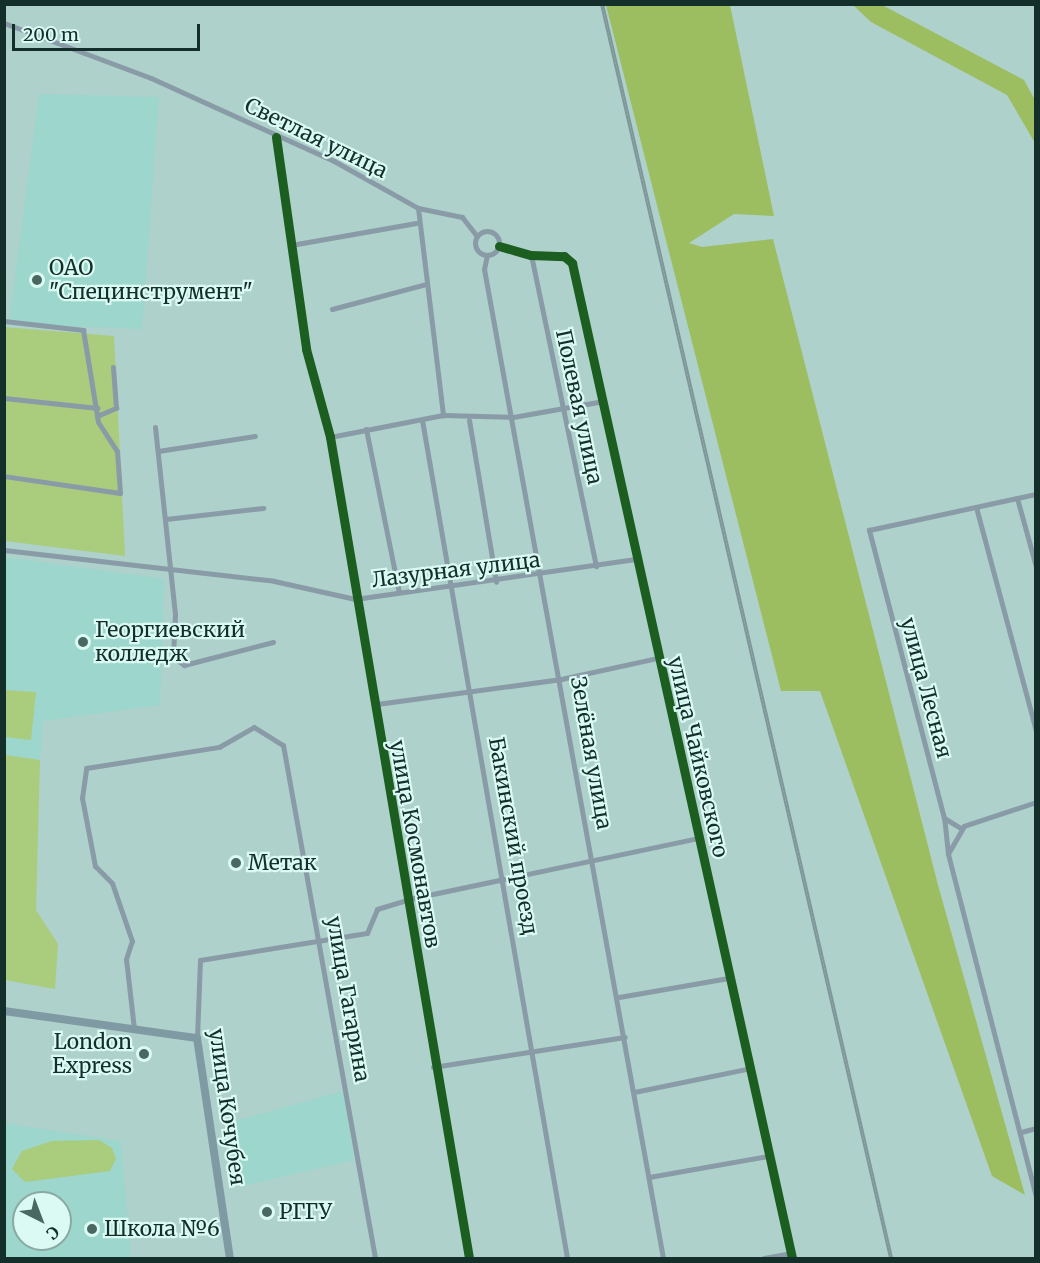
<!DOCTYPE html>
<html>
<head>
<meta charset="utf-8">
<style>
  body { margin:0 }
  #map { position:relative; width:1040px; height:1263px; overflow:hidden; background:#aed1cb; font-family:Merriweather,serif }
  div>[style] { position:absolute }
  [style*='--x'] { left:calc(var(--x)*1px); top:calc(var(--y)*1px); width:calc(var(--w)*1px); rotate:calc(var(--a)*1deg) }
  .built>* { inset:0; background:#9cd6cc }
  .green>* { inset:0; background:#aacc7d }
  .forest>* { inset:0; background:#9cbe61 }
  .street>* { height:5px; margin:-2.5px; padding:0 2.5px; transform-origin:2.5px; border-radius:2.5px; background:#899ba6 }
  .street>.ring { margin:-2.5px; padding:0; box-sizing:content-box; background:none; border:5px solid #899ba6; border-radius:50% }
  .secondary>* { height:8px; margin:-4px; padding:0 4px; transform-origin:4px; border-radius:4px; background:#809aa3 }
  .rail>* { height:4px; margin-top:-2px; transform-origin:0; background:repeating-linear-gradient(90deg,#dafaf3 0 4.5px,#809799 0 9px); box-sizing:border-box; border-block:2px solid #809799 }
  .cycleway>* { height:9px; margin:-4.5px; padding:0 4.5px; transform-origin:4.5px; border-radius:4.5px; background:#1b5e20 }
  .dots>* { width:16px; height:16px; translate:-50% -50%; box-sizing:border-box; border:3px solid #dafaf3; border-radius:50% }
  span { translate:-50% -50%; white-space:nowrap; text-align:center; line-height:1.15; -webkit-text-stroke:4.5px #dafaf3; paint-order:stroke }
  .street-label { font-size:21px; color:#142f2a }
  .poi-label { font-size:21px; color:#142f2a }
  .left { translate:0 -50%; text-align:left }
  .right { translate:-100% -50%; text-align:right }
  .frame { position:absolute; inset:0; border:6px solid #142f2a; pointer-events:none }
  .north { position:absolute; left:12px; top:1191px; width:60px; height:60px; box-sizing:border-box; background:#dafaf3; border:2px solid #8ba9a3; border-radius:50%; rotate:138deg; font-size:16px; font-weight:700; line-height:24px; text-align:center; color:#142f2a }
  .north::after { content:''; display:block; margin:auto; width:21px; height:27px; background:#4a6862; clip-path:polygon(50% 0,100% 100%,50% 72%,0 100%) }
  .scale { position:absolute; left:12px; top:24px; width:188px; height:27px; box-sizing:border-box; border:3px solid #142f2a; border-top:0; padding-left:8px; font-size:18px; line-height:21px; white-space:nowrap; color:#142f2a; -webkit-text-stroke:4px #dafaf3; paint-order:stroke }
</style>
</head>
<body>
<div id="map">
  <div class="built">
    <div style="clip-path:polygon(39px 94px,159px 97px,142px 329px,9px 324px)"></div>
    <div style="clip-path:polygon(4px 557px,164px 579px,160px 705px,43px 721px,40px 760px,5px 755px)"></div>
    <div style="clip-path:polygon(343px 1091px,354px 1160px,243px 1186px,232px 1122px)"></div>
    <div style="clip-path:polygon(evenodd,4px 1123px,121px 1141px,131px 1258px,5px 1258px,4px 1123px,24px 1203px,60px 1203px,60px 1239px,24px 1239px,24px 1203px)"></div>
  </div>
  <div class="green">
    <div style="clip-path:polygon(4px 327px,114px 336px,125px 556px,5px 541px)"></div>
    <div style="clip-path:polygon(4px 690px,36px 692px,31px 740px,5px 737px)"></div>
    <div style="clip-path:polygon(5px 755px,40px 760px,36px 910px,58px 944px,55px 989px,5px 980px)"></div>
    <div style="clip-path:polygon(99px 1140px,112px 1148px,116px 1159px,110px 1171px,25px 1182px,12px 1169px,22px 1151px,52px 1141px)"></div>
  </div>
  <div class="forest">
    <div style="clip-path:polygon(606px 5px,730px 5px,774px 216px,734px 214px,689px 243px,702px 247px,773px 239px,938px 885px,1025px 1195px,992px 1176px,820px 691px,781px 691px)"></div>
    <div style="clip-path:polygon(853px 5px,882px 5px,1024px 80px,1035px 100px,1035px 143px,1007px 95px,871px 22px)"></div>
  </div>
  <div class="street">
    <div style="--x:4;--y:23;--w:157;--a:20.5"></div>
    <div style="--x:151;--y:78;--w:201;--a:24.4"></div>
    <div style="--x:334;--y:161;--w:96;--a:29.2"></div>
    <div style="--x:418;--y:208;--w:209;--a:83.1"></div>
    <div style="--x:276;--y:137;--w:214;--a:81.9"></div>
    <div style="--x:306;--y:349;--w:91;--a:74.7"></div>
    <div style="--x:330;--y:437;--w:833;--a:80.39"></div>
    <div style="--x:418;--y:208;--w:45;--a:11.6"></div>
    <div style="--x:462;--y:217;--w:24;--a:52"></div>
    <div class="ring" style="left:475px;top:231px;width:19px;height:19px"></div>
    <div style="--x:291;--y:245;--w:127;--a:-10"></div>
    <div style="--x:499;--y:246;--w:33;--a:16"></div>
    <div style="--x:531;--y:255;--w:33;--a:2"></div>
    <div style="--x:564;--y:256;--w:11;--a:41"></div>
    <div style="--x:572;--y:263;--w:1019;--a:77.53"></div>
    <div style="--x:487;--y:255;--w:14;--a:102"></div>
    <div style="--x:484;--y:269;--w:1005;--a:79.74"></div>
    <div style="--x:531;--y:255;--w:318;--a:78.2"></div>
    <div style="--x:332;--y:309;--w:97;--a:-14.9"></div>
    <div style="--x:4;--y:321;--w:80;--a:6.5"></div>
    <div style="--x:83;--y:330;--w:93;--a:80.7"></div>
    <div style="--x:98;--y:422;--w:35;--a:57"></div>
    <div style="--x:117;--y:451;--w:42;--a:85.9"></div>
    <div style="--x:120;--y:493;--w:117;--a:-171.7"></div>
    <div style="--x:4;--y:398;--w:94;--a:6.1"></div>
    <div style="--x:97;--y:416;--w:21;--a:-23"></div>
    <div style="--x:116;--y:408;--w:41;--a:-94.2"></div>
    <div style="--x:422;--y:420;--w:850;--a:80.18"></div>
    <div style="--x:469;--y:420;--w:164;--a:80.5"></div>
    <div style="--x:155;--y:427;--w:188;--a:83.9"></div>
    <div style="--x:175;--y:614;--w:43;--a:92.7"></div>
    <div style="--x:173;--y:657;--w:14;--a:36"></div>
    <div style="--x:184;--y:665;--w:92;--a:-14.5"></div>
    <div style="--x:366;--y:429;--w:166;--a:78.6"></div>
    <div style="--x:330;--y:437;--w:115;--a:-11"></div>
    <div style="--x:443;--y:415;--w:70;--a:1.6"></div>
    <div style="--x:513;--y:417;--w:92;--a:-10"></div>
    <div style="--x:158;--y:451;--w:98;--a:-8.8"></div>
    <div style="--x:1017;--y:498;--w:72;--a:74.6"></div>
    <div style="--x:976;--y:507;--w:232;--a:75"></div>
    <div style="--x:166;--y:519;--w:98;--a:-6.5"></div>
    <div style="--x:4;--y:550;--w:272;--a:6.5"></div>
    <div style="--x:274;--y:581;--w:83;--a:12.5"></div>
    <div style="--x:355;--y:599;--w:285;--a:-8.1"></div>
    <div style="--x:377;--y:704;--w:186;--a:-7.7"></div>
    <div style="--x:561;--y:679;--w:98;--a:-12.3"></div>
    <div style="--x:1036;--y:802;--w:76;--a:161.6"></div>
    <div style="--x:964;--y:826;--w:32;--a:120"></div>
    <div style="--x:948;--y:854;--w:353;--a:75.6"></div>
    <div style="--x:944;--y:818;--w:21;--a:31"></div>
    <div style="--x:948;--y:854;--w:36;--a:-96"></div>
    <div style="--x:944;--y:818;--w:298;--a:-104.6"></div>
    <div style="--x:869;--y:530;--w:171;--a:-12.2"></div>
    <div style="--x:619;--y:997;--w:111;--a:-9.9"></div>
    <div style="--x:134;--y:1029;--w:70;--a:-96.5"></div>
    <div style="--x:126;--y:959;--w:19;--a:-72"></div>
    <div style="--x:132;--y:941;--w:61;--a:-109"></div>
    <div style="--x:112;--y:883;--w:24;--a:-135"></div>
    <div style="--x:95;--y:866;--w:69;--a:-100.8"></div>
    <div style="--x:82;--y:798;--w:30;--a:-82"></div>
    <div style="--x:86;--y:768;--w:135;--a:-9"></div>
    <div style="--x:219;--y:747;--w:40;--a:-29.7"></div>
    <div style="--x:254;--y:727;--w:34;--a:32"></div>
    <div style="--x:283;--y:745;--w:521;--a:79.83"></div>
    <div style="--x:197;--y:1038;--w:78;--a:-87.8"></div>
    <div style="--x:200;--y:960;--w:169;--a:-9.2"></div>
    <div style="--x:367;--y:933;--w:26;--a:-67"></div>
    <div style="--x:377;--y:909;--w:34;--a:-17"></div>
    <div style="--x:409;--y:899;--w:295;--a:-11.9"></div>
    <div style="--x:433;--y:1067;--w:194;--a:-8.9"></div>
    <div style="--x:634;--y:1092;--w:114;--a:-11.6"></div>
    <div style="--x:1021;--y:1132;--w:16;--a:-15"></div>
    <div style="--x:649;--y:1177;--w:121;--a:-10"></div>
    <div style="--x:764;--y:1258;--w:27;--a:-10"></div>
  </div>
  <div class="secondary">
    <div style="--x:4;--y:1011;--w:195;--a:8"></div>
    <div style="--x:197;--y:1038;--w:222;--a:81.5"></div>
  </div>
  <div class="rail">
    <div style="--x:602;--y:4;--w:1287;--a:77.02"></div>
  </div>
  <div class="cycleway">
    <div style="--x:276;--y:137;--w:214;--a:81.9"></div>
    <div style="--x:306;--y:349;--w:91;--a:74.7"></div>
    <div style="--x:330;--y:437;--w:833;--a:80.39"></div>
    <div style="--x:499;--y:246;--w:33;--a:16"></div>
    <div style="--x:531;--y:255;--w:33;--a:2"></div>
    <div style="--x:564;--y:256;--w:11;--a:41"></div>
    <div style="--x:572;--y:263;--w:1019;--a:77.53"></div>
  </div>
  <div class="dots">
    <div style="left:37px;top:280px;background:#4a6862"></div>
    <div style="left:83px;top:642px;background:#4a6862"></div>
    <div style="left:236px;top:863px;background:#4a6862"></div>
    <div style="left:144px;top:1054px;background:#4a6862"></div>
    <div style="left:267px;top:1212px;background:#4a6862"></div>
    <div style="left:92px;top:1229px;background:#4a6862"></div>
  </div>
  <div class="street-label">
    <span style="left:316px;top:138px;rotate:26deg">Светлая улица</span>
    <span style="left:579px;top:407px;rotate:78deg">Полевая улица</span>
    <span style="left:456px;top:570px;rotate:-7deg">Лазурная улица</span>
    <span style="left:926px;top:688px;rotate:75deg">улица Лесная</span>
    <span style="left:591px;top:753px;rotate:80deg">Зелёная улица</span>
    <span style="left:698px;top:757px;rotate:77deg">улица Чайковского</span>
    <span style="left:513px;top:836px;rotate:80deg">Бакинский проезд</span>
    <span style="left:415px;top:844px;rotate:80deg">улица Космонавтов</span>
    <span style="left:348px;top:999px;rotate:80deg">улица Гагарина</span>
    <span style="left:227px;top:1107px;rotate:82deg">улица Кочубея</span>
  </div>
  <div class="poi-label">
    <span class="left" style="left:49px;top:280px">ОАО<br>"Специнструмент"</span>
    <span class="left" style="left:95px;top:642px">Георгиевский<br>колледж</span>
    <span class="left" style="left:248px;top:863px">Метак</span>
    <span class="right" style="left:132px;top:1054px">London<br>Express</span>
    <span class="left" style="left:279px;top:1212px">РГГУ</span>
    <span class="left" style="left:104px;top:1229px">Школа №6</span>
  </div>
  <div class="frame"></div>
  <div class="north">С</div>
  <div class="scale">200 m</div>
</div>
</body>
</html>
